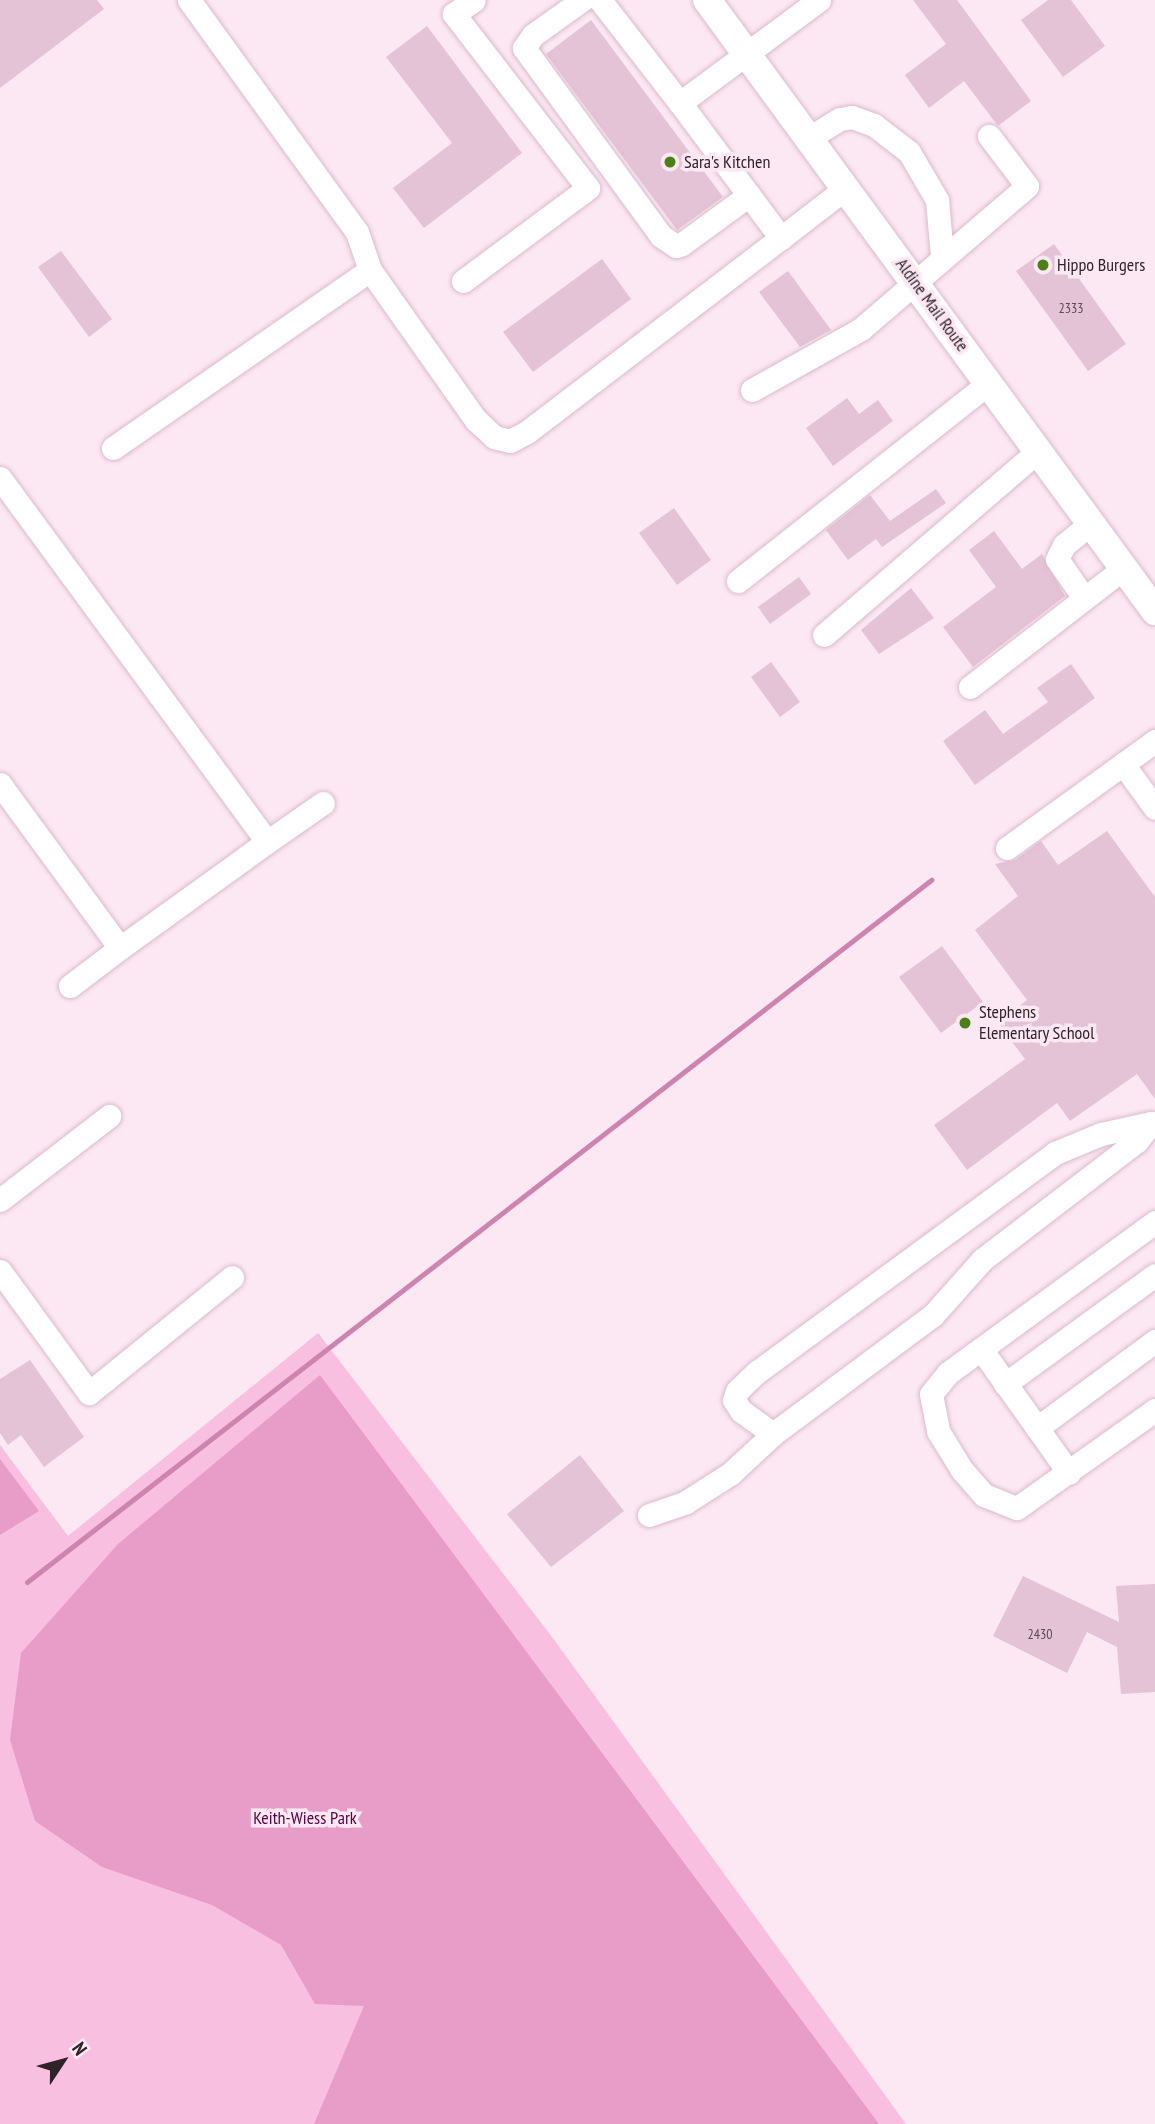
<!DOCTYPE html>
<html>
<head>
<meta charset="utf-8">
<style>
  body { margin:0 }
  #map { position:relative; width:1155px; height:2124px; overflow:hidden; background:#fce8f3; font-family:"PT Sans Narrow",sans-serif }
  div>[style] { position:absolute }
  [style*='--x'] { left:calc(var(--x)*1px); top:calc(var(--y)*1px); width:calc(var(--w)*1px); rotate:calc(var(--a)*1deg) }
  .green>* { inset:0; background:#f9bfe0 }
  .forest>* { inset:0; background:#e79dc8 }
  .stream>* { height:5px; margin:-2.5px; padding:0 2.5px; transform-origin:2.5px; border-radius:2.5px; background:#cd85b0 }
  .building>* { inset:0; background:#e3c3d5 }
  .roads { filter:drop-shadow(0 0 2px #dbbbcd) drop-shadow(0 0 2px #dbbbcd) }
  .minor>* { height:23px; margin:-11.5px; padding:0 11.5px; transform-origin:11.5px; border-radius:11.5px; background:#fff }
  .major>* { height:28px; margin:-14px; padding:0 14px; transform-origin:14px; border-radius:14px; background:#fff }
  .dots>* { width:19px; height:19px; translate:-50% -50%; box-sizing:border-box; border:4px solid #fce8f3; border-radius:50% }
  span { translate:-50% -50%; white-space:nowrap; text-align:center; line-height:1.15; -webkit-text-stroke:7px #fce8f3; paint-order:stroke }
  .number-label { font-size:14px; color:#5c4b54 }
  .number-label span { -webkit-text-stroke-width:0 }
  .poi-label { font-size:18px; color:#2f2329 }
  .left { translate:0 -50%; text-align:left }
  .street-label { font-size:18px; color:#2f2329 }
  .park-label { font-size:18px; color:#580040 }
  .north { position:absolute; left:28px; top:2026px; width:70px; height:70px; -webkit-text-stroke:5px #fce8f3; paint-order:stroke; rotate:54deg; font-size:19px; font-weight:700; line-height:28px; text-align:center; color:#2f2329 }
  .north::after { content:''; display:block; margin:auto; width:24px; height:32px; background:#2f2329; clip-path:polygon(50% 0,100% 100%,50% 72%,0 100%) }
</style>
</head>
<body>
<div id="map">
  <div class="green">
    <div style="clip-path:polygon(318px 1333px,552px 1637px,906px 2124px,0 2124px,0 1445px,68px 1536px)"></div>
  </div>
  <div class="forest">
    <div style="clip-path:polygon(320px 1375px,879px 2124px,314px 2124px,364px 2006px,315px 2004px,281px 1945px,212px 1905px,102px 1867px,35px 1821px,10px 1740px,21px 1653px,118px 1544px)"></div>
    <div style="clip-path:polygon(0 1459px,39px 1511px,0 1535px)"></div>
  </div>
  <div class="stream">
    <div style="--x:27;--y:1582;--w:1145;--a:-37.83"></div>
  </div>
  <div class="building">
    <div style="clip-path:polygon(0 0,97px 0,104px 9px,0 88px)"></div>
    <div style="clip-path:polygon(913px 0,957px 0,1031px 101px,998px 126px,964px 81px,929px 108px,905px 75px,946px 44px)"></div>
    <div style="clip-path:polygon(1048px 0,1071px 0,1105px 46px,1063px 77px,1021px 20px)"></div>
    <div style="clip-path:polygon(591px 20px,723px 197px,677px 230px,546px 54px)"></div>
    <div style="clip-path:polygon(427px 26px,522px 153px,424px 228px,393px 188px,452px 143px,386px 57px)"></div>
    <div style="clip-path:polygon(1054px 244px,1126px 344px,1088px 371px,1016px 271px)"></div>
    <div style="clip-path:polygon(61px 251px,112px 319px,89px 337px,38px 267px)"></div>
    <div style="clip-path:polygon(602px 259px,631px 299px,533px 372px,503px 332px)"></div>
    <div style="clip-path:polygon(788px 271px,831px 330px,800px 347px,759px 292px)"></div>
    <div style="clip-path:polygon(847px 398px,859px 414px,878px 400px,893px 421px,833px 466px,806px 428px)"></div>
    <div style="clip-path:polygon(936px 489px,946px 503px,882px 547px,876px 539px,848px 560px,826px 530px,870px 495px,890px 521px)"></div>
    <div style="clip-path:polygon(674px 508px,711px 560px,677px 585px,639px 533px)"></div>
    <div style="clip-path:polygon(994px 531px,1022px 569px,1042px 554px,1065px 596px,973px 667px,943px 627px,996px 587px,969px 550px)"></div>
    <div style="clip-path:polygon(799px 577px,811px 594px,770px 624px,758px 607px)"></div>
    <div style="clip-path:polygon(911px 588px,934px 618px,879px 654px,861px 630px)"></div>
    <div style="clip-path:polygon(771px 662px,800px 702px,780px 717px,751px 677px)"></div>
    <div style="clip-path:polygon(1071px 664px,1095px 698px,975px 785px,943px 741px,985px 710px,1003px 734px,1048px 702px,1037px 688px)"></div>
    <div style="clip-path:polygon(1107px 831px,1155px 897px,1155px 1099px,1137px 1074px,1070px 1121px,1057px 1103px,967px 1170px,934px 1125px,1025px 1059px,998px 1023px,1027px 1000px,975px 930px,1018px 896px,995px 864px,1015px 860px,1041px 841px,1058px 865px)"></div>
    <div style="clip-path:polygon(942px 946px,983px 1002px,941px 1033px,899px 977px)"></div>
    <div style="clip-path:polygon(30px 1360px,84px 1437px,44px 1467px,21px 1435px,8px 1445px,0 1433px,0 1379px)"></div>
    <div style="clip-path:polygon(580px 1455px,624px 1511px,551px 1567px,507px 1514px)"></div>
    <div style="clip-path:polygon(1023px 1576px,1119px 1622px,1116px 1586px,1155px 1584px,1155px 1692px,1121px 1694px,1117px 1647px,1087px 1632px,1067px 1673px,993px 1636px)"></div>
  </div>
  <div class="roads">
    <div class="minor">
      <div style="--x:189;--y:0;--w:286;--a:54.1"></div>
      <div style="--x:357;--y:232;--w:40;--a:71.1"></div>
      <div style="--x:370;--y:270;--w:184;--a:54.8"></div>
      <div style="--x:476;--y:420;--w:25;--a:43"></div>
      <div style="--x:494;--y:437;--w:16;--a:14"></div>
      <div style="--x:510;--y:441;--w:19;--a:-28"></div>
      <div style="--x:527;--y:432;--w:320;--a:-37.4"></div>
      <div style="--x:582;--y:0;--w:60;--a:144.5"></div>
      <div style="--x:533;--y:35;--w:16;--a:125"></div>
      <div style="--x:524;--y:48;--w:233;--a:53.9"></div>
      <div style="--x:661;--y:236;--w:18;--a:34"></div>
      <div style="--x:676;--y:246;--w:6;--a:-18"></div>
      <div style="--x:682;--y:244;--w:83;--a:-36.2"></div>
      <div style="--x:600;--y:0;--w:130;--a:52.2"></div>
      <div style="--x:819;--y:0;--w:173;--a:143.5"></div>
      <div style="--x:680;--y:103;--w:169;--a:53.2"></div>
      <div style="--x:781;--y:238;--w:82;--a:-37.6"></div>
      <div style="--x:809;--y:138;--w:36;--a:-32"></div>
      <div style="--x:840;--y:119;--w:12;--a:-9"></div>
      <div style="--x:852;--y:117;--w:23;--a:20"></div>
      <div style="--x:874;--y:125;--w:44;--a:37.6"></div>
      <div style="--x:909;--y:152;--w:56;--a:59.7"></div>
      <div style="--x:937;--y:200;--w:56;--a:84.9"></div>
      <div style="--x:463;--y:281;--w:156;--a:-36.6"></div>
      <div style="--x:588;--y:188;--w:220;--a:-127.6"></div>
      <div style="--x:454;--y:14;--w:24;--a:-35"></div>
      <div style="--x:752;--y:390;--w:125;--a:-29.2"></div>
      <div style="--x:861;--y:329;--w:219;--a:-40.7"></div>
      <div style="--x:1027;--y:186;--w:63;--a:-127.2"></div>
      <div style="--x:113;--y:448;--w:313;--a:-34.7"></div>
      <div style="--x:0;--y:478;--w:451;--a:53.7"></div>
      <div style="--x:267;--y:842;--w:181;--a:144.2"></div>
      <div style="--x:120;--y:948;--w:203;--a:-126.2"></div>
      <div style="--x:738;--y:581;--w:320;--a:-38.3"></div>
      <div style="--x:1084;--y:598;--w:47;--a:-124.7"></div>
      <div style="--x:1057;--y:559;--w:16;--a:-63"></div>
      <div style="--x:1064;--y:545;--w:35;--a:-39"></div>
      <div style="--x:824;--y:635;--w:282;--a:-40.7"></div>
      <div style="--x:970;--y:687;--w:195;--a:-37.7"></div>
      <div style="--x:1123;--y:764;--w:54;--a:54"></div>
      <div style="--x:267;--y:842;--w:68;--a:-34.9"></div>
      <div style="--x:1007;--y:848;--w:183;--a:-35.9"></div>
      <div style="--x:70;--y:986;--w:63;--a:-37.2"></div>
      <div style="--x:1151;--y:1123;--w:23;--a:128"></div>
      <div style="--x:1137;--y:1141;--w:195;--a:142.5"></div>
      <div style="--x:982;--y:1260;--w:74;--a:131.7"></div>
      <div style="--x:933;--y:1315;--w:199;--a:143.4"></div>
      <div style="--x:773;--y:1434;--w:39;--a:-144"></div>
      <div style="--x:741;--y:1411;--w:13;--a:-122"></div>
      <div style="--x:734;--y:1400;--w:9;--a:-72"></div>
      <div style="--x:737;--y:1391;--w:28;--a:-44"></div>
      <div style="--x:757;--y:1372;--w:370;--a:-36.3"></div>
      <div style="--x:1055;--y:1153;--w:50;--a:-22.4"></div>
      <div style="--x:1101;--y:1134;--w:51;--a:-12.4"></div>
      <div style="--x:0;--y:1200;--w:138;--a:-37.6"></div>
      <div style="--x:1155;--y:1222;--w:256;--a:143.9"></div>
      <div style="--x:948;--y:1373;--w:27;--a:129"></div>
      <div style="--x:931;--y:1394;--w:38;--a:79"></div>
      <div style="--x:938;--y:1431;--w:46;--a:58.4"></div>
      <div style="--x:962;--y:1470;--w:33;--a:49"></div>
      <div style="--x:984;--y:1495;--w:35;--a:22"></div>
      <div style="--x:1017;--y:1508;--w:169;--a:-35.4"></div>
      <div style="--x:0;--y:1271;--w:151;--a:53.9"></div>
      <div style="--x:89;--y:1393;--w:184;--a:-39"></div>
      <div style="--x:981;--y:1349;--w:152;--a:54.6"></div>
      <div style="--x:1005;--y:1384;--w:185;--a:-36"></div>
      <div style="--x:1037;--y:1428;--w:147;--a:-36.4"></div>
      <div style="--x:649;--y:1515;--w:39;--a:-19"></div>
      <div style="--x:686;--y:1502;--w:52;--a:-32.5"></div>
      <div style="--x:730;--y:1474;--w:59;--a:-42.9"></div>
    </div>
    <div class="major">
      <div style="--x:707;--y:0;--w:758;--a:53.75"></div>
    </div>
  </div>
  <div class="dots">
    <div style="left:670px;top:162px;background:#4b8017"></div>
    <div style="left:1043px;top:265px;background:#4b8017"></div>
    <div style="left:965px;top:1023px;background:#4b8017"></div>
  </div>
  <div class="number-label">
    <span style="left:1071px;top:308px">2333</span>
    <span style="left:1040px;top:1634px">2430</span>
  </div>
  <div class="poi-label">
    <span class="left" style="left:684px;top:162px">Sara's Kitchen</span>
    <span class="left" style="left:1057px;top:265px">Hippo Burgers</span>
    <span class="left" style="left:979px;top:1023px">Stephens<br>Elementary School</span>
  </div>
  <div class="street-label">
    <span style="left:932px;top:305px;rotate:54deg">Aldine Mail Route</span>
  </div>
  <div class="park-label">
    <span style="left:305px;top:1818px">Keith-Wiess Park</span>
  </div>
  <div class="north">N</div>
</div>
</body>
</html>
